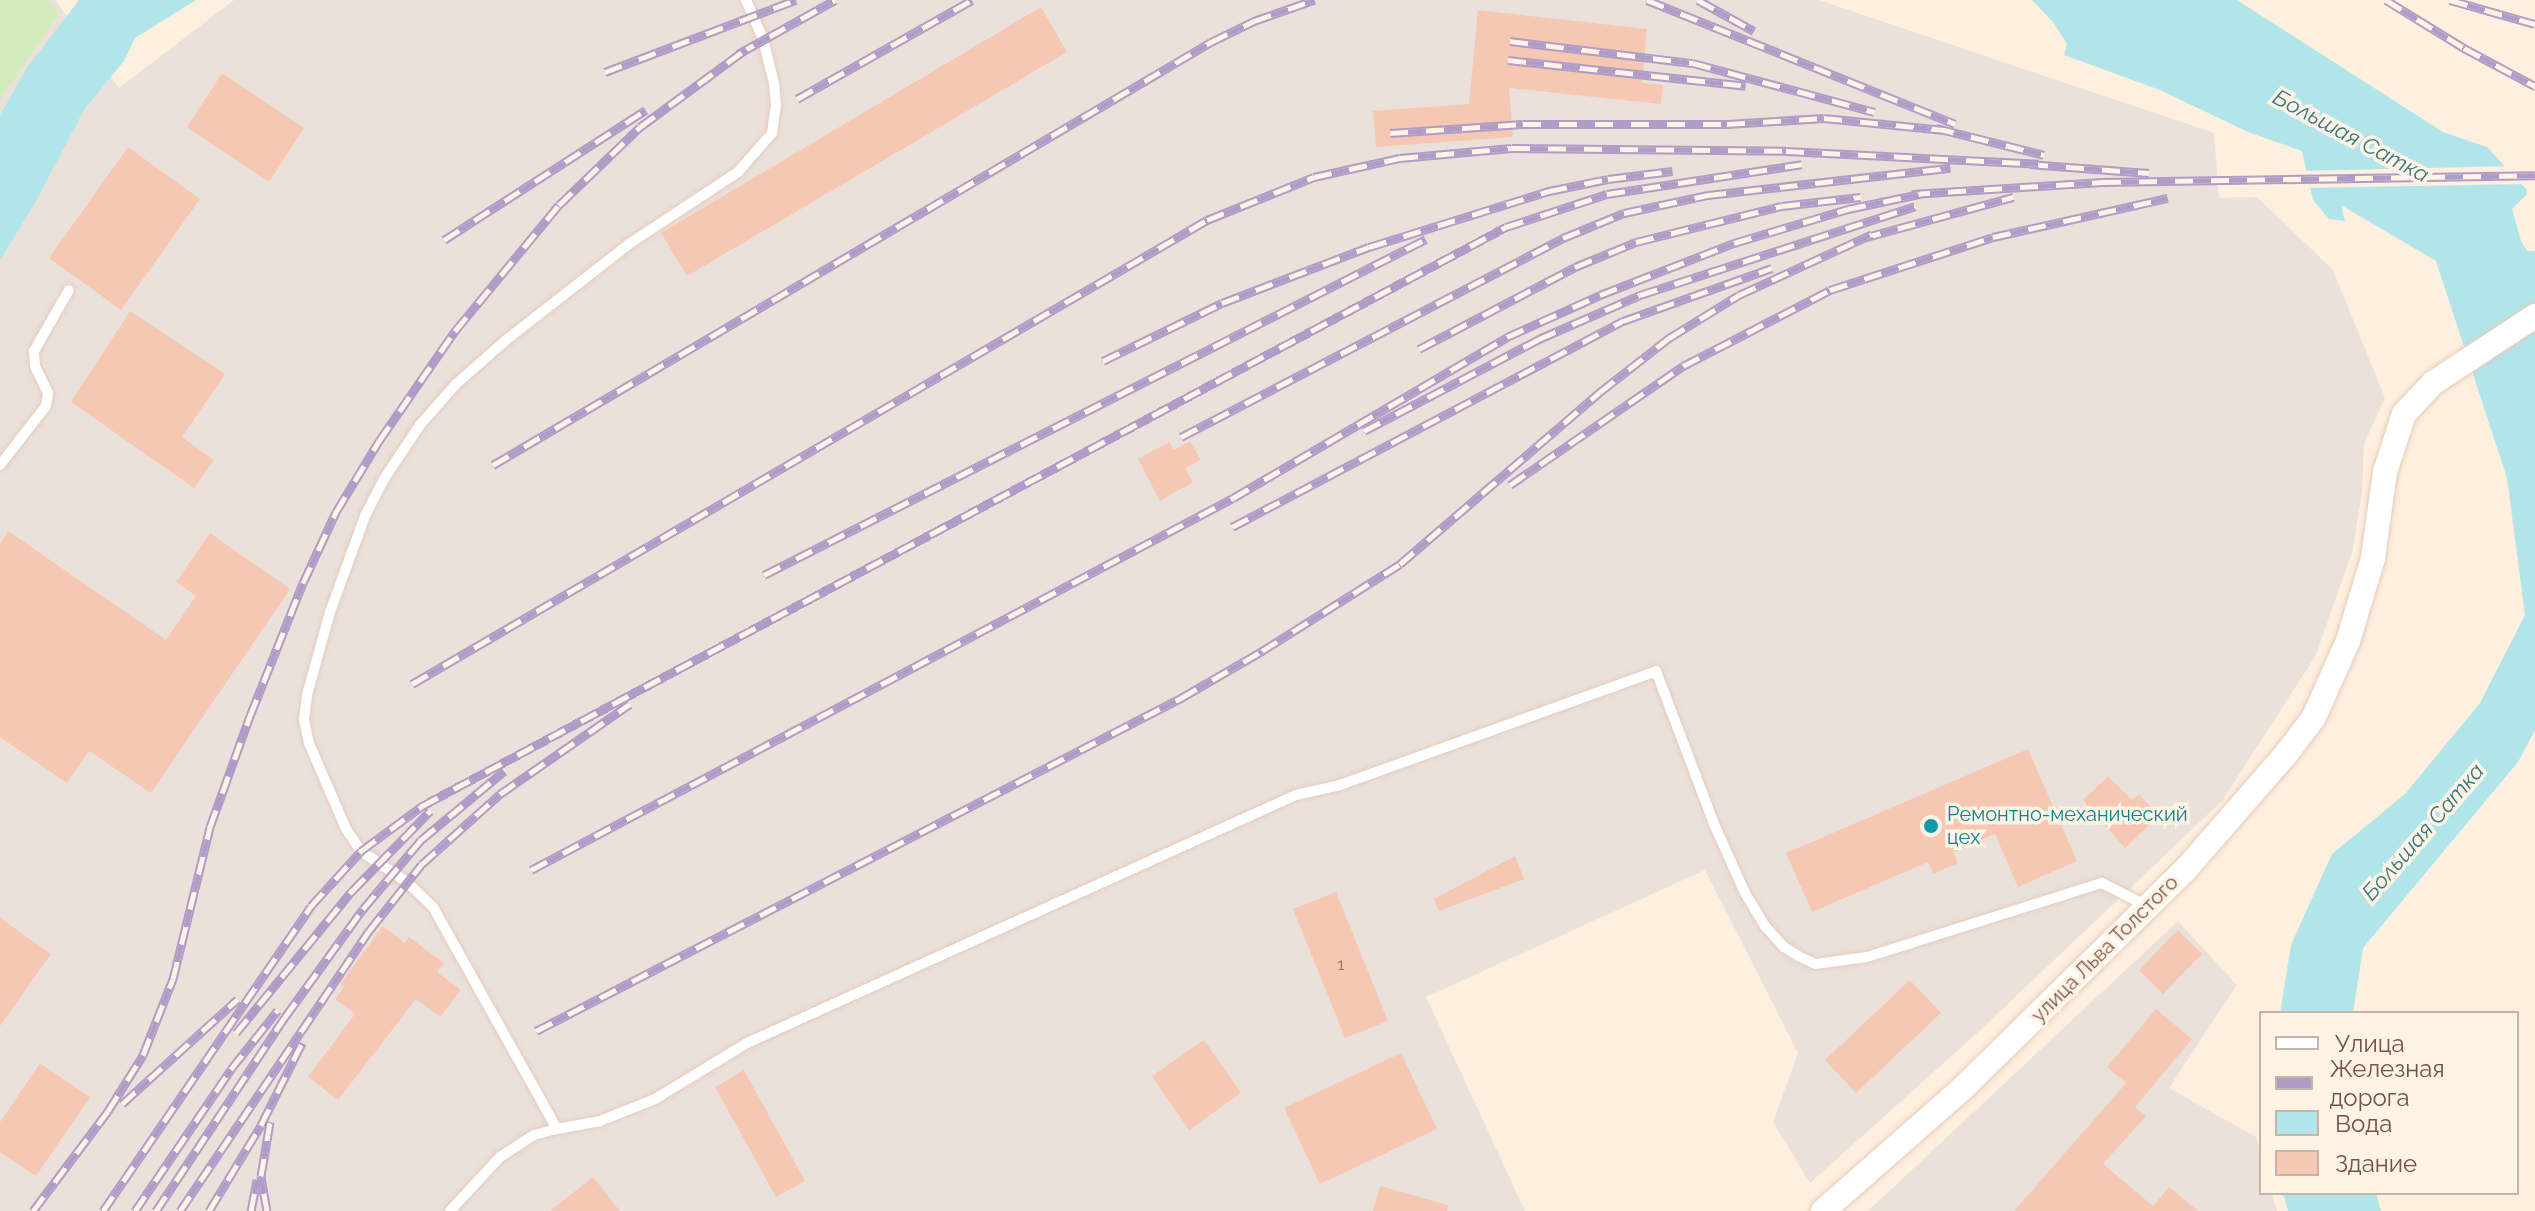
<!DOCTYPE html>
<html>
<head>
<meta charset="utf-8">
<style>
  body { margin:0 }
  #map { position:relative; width:2535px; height:1211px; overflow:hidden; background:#feefde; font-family:Raleway,sans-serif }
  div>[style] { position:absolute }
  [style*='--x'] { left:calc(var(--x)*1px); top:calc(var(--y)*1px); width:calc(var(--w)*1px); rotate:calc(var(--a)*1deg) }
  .industrial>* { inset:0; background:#ebe1db }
  .green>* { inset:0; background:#d4ecbc }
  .water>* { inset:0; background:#b1e5e9 }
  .pier>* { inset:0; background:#feefde }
  .building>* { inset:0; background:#f6c8b3 }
  .roads { filter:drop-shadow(0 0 2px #e5ccbc) drop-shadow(0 0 2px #e5ccbc) }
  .service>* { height:10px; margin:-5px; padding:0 5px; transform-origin:5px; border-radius:5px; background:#fff }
  .tertiary>* { height:24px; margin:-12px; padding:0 12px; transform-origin:12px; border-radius:12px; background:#fff }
  .rail>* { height:9px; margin-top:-4.5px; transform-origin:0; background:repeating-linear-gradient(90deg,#fff3e6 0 18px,#b09dc7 0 36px); box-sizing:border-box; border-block:2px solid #b09dc7 }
  .dots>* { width:22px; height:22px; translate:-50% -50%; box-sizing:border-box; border:4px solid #fff3e6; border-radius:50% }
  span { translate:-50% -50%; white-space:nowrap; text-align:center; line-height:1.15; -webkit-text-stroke:7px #fff3e6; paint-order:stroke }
  .number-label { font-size:16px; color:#967060 }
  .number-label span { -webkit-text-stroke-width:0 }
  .culture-label { font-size:20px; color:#0d838f }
  .left { translate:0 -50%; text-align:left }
  .street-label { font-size:20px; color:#765244 }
  .water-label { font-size:22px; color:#37787d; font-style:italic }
  .legend { position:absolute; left:2259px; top:1011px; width:260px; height:184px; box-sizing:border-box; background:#fff3e6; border:2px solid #c8b3a5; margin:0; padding:10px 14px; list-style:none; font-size:24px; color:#765244 }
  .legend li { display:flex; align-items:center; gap:16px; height:40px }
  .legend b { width:40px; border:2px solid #c8b3a5 }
</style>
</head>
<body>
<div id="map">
  <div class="industrial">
    <div style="clip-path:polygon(0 0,55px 0,119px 88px,234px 0,1819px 0,2214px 133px,2219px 198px,2257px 197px,2333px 270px,2385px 398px,2364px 444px,2362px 492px,2353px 549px,2316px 655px,2222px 801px,1977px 1033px,1810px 1183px,1773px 1122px,1798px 1053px,1705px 870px,1426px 997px,1525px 1211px,0 1211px)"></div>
    <div style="clip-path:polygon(2178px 921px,2237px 985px,2169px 1088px,2256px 1137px,2261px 1154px,2261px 1193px,2272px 1193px,2277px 1211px,1868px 1211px)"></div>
  </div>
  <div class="green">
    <div style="clip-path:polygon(0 0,48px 0,59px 14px,0 100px)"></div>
  </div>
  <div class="water">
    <div style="clip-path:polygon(79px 0,196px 0,135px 38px,124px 61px,85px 108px,35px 203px,0 260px,0 115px,26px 69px)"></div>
    <div style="clip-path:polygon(2032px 0,2237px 0,2443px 132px,2487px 147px,2527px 190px,2527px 194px,2512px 209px,2521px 241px,2527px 251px,2535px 251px,2535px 730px,2518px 762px,2363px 948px,2353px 1013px,2280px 1013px,2291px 945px,2332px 854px,2405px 794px,2480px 703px,2525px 615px,2507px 478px,2436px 261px,2341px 205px,2345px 221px,2329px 219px,2313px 200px,2302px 151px,2248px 132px,2160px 90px,2064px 55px,2067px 44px,2053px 22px)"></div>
    <div style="clip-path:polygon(2283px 1193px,2376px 1193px,2381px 1211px,2288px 1211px)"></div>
  </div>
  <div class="pier">
    <div style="clip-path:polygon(2510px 166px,2527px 184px,2306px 188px,2303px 171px)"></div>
  </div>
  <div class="building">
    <div style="clip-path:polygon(1041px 7px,1067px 52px,687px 276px,661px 233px)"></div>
    <div style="clip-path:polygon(1478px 10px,1647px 29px,1642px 83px,1663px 85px,1661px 104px,1509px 88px,1513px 137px,1376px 147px,1373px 111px,1469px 104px)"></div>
    <div style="clip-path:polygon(222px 73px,304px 128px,269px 182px,187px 127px)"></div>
    <div style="clip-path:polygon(128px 147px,200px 199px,121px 310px,49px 258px)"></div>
    <div style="clip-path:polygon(130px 311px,225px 374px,182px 437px,214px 460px,194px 488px,71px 402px)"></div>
    <div style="clip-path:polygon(1190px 441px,1201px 460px,1185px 468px,1193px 482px,1160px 501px,1138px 459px,1169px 442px,1174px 450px)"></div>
    <div style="clip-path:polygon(8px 531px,166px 640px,196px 596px,176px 582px,210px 533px,290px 589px,151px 793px,89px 751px,67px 783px,0 737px,0 544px)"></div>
    <div style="clip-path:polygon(2028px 749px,2077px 861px,2018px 887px,1995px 834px,1953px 852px,1958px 863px,1933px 874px,1928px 862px,1812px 912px,1786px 853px)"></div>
    <div style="clip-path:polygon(2108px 776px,2132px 800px,2139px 794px,2159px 816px,2125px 848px,2083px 800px)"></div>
    <div style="clip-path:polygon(1515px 856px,1524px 879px,1439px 911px,1434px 899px)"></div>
    <div style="clip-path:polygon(1336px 892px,1388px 1021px,1345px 1038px,1293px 909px)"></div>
    <div style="clip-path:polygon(0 918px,51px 954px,0 1026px)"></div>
    <div style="clip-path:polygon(383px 926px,405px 943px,409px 937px,444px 963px,437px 972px,461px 990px,440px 1017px,416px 999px,338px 1100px,308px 1077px,355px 1014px,335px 999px,344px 987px,340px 984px)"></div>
    <div style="clip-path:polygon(2178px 930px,2202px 954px,2163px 994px,2139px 970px)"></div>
    <div style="clip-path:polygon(1910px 980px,1941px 1013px,1856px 1093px,1825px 1060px)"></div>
    <div style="clip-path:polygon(2156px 1009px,2192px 1039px,2135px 1107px,2146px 1116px,2103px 1164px,2153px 1206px,2169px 1187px,2198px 1211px,2014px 1211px,2126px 1083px,2107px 1067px)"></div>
    <div style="clip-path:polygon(1204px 1040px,1241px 1093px,1189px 1130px,1152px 1076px)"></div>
    <div style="clip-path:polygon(1401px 1053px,1437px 1129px,1320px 1184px,1284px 1108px)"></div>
    <div style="clip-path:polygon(40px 1063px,90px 1097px,36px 1176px,0 1152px,0 1122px)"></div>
    <div style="clip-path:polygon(744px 1070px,805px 1181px,776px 1197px,715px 1087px)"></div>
    <div style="clip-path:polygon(593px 1177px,620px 1211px,550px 1211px)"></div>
    <div style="clip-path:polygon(1380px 1186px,1448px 1205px,1447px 1211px,1373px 1211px)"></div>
  </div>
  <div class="roads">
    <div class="service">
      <div style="--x:746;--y:0;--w:43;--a:66.4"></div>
      <div style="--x:763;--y:39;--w:45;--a:76"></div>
      <div style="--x:774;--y:83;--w:22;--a:85"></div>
      <div style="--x:776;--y:105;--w:28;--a:98"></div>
      <div style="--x:772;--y:133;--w:52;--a:131.1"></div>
      <div style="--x:738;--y:172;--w:131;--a:146.6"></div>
      <div style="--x:629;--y:244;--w:157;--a:142"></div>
      <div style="--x:505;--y:341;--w:65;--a:138.7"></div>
      <div style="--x:456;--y:384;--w:55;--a:131.3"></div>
      <div style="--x:420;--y:425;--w:65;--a:123.7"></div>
      <div style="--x:384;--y:479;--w:42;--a:117.2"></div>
      <div style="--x:365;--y:516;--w:102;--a:110"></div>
      <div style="--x:330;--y:612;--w:86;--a:105.5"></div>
      <div style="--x:307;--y:695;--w:25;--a:97"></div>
      <div style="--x:304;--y:720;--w:24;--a:78"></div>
      <div style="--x:309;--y:743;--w:94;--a:66.7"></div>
      <div style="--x:346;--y:829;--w:27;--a:56"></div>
      <div style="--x:361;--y:851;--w:55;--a:34"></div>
      <div style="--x:407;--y:882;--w:36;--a:44"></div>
      <div style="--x:433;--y:907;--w:254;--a:60.8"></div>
      <div style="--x:557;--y:1129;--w:44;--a:-10.5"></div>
      <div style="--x:600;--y:1121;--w:59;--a:-21.8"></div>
      <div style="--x:655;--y:1099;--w:108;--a:-31.3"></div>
      <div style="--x:747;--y:1043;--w:602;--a:-24.31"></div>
      <div style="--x:1296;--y:795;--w:45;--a:-12.8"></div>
      <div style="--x:1340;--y:785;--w:336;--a:-19.8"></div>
      <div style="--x:1656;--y:671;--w:166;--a:69.2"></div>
      <div style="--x:1715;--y:826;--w:73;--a:65.9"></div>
      <div style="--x:1745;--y:893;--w:39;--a:59"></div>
      <div style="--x:1765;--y:926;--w:28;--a:48"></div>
      <div style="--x:1784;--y:947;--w:19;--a:32"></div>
      <div style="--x:1800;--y:957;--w:17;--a:24"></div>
      <div style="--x:1816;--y:964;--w:51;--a:-7.8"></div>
      <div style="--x:1867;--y:957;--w:246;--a:-17.5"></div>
      <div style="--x:2102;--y:883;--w:51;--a:27.1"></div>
      <div style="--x:0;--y:465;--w:75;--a:-52.1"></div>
      <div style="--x:46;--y:406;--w:13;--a:-81"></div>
      <div style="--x:48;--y:393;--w:30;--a:-116"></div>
      <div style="--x:35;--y:366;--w:15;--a:-94"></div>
      <div style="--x:34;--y:351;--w:70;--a:-60.2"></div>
      <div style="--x:450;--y:1211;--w:74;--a:-47.2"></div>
      <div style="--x:500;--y:1157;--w:40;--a:-32.9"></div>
      <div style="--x:534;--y:1135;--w:24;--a:-15"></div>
    </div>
    <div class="tertiary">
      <div style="--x:1823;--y:1211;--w:188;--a:-41.3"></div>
      <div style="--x:1964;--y:1087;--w:311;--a:-44.5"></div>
      <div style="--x:2186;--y:869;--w:154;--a:-49"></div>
      <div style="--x:2287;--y:753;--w:45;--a:-53.1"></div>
      <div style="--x:2314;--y:717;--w:83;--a:-65.9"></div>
      <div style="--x:2348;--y:641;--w:87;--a:-73.2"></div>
      <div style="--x:2373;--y:558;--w:87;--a:-82.1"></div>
      <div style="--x:2385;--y:472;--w:61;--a:-71.9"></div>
      <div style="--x:2404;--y:414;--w:42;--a:-46.9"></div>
      <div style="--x:2433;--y:383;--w:122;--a:-33.3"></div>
    </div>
  </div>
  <div class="rail">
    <div style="--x:1647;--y:0;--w:332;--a:21.9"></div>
    <div style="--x:1698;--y:0;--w:64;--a:29"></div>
    <div style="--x:2386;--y:0;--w:92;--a:31.6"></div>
    <div style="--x:2464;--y:48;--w:81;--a:28.2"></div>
    <div style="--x:2450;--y:0;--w:88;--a:15.8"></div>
    <div style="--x:1510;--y:41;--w:184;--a:6.9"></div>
    <div style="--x:1693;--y:63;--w:188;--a:15.1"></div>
    <div style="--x:738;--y:54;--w:111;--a:-29.1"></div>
    <div style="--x:1508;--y:60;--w:239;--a:6.2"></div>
    <div style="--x:605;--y:72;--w:204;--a:-20.7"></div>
    <div style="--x:797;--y:99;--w:201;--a:-29.5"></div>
    <div style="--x:1936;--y:128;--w:111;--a:14"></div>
    <div style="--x:1390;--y:133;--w:133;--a:-3.9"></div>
    <div style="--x:1523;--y:124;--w:204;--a:0"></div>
    <div style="--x:1727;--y:124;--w:97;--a:-3.5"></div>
    <div style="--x:1824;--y:118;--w:121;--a:5.7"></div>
    <div style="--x:2030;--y:164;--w:119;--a:4.3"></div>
    <div style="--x:1912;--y:194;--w:191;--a:-3.6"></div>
    <div style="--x:2103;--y:182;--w:432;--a:-0.9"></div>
    <div style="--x:1863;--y:238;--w:156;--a:-15.3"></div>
    <div style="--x:444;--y:240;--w:240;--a:-32.8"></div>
    <div style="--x:1419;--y:349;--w:176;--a:-27.7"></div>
    <div style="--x:1575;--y:267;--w:66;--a:-22.3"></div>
    <div style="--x:1636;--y:242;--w:150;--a:-13.9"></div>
    <div style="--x:1782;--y:206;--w:79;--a:-6.6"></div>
    <div style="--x:1103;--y:361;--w:132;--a:-26"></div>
    <div style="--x:1222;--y:303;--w:157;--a:-20.9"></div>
    <div style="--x:1369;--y:247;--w:189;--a:-17.3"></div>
    <div style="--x:1549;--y:191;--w:60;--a:-11.5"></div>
    <div style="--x:1608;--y:179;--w:65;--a:-7"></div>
    <div style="--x:1364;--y:431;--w:198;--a:-27.7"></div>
    <div style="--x:1539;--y:339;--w:110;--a:-23.5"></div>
    <div style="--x:1640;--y:295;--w:289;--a:-17.9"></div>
    <div style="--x:1181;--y:437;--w:431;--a:-27.5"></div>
    <div style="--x:1563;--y:238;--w:66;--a:-22.3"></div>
    <div style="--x:1624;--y:213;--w:86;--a:-12.1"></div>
    <div style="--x:1708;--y:195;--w:244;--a:-6.4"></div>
    <div style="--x:493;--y:465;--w:833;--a:-30.5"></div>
    <div style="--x:1211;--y:42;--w:48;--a:-26"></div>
    <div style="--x:1254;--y:21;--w:64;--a:-19.3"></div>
    <div style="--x:1510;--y:485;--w:210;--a:-34.5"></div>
    <div style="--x:1683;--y:366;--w:165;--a:-27.3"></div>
    <div style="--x:1830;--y:290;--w:171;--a:-18"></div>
    <div style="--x:1993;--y:237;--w:179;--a:-12.6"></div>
    <div style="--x:1232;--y:527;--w:442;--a:-27.8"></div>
    <div style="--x:1623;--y:321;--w:158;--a:-19.6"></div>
    <div style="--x:764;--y:575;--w:742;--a:-26.91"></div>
    <div style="--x:412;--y:684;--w:921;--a:-30.27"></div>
    <div style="--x:1207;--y:220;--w:115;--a:-21.9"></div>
    <div style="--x:1314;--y:177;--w:88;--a:-12.5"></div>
    <div style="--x:1400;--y:158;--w:112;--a:-5.1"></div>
    <div style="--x:1512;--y:148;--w:274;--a:0.6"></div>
    <div style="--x:1786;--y:151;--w:253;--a:2.9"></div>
    <div style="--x:531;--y:870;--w:794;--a:-27.92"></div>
    <div style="--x:1233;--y:498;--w:318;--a:-30.4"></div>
    <div style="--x:1507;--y:337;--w:102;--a:-24.3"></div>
    <div style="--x:1600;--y:295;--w:144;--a:-21.2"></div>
    <div style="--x:1734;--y:243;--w:119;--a:-16.6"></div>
    <div style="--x:1848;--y:209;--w:74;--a:-11.8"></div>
    <div style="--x:536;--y:1031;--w:726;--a:-27.31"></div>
    <div style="--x:1181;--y:698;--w:94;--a:-30.1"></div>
    <div style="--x:1262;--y:651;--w:163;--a:-32.2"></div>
    <div style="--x:1400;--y:564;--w:264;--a:-40.7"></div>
    <div style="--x:1600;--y:392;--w:88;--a:-38"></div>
    <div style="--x:1669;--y:338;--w:82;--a:-31.6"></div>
    <div style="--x:1739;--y:295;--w:146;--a:-24.6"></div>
    <div style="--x:236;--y:1033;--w:183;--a:-50.8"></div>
    <div style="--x:352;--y:891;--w:112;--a:-45.7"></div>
    <div style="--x:122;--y:1104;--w:156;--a:-42.2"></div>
    <div style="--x:33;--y:1211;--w:125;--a:-53.1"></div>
    <div style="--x:108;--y:1111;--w:66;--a:-58"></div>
    <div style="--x:143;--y:1055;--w:82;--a:-68.5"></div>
    <div style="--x:173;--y:979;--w:156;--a:-76.3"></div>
    <div style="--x:210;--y:827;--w:118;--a:-70.2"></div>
    <div style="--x:250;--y:716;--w:143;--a:-68.3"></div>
    <div style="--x:303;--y:583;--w:78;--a:-65.1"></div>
    <div style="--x:336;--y:512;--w:83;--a:-58.8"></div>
    <div style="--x:379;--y:441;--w:134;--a:-55.4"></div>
    <div style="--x:455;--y:331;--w:163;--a:-50.5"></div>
    <div style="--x:559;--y:205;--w:112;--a:-43.9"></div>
    <div style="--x:640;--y:127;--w:132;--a:-36.3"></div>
    <div style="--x:103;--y:1211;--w:369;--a:-55.7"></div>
    <div style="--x:311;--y:906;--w:74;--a:-47.7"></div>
    <div style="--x:361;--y:851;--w:76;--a:-36.4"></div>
    <div style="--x:422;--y:806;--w:1229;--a:-28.11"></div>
    <div style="--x:1506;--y:227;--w:106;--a:-18.1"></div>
    <div style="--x:1607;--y:194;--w:197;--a:-8.7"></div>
    <div style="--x:135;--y:1211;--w:171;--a:-55.9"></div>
    <div style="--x:231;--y:1069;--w:75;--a:-51.5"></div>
    <div style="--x:156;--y:1211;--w:233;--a:-56.4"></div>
    <div style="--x:285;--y:1017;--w:133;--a:-54.2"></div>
    <div style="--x:363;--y:909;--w:90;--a:-50"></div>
    <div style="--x:421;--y:840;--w:108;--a:-39.7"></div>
    <div style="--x:180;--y:1211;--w:338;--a:-56"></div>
    <div style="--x:369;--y:931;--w:85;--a:-51.7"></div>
    <div style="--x:422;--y:864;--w:105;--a:-41.9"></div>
    <div style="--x:500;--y:794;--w:158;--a:-34.7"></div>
    <div style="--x:209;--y:1211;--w:100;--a:-58.8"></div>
    <div style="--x:261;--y:1125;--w:92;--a:-63.4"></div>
    <div style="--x:251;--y:1211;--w:32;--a:-79"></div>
    <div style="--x:267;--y:1211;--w:36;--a:-100"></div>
    <div style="--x:261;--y:1176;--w:55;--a:-80.5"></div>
  </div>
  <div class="dots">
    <div style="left:1931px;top:826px;background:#0f9aa8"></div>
  </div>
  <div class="number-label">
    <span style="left:1341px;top:965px">1</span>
  </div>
  <div class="culture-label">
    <span class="left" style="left:1947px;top:826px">Ремонтно-механический<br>цех</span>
  </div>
  <div class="street-label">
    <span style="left:2105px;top:949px;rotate:-45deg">улица Льва Толстого</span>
  </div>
  <div class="water-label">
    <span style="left:2351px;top:136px;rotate:28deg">Большая Сатка</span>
    <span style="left:2423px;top:832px;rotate:-49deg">Большая Сатка</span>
  </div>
  <ul class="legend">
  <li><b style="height:10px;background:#fff"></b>Улица</li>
  <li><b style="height:10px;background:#b09dc7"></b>Железная дорога</li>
  <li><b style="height:22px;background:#b1e5e9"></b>Вода</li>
  <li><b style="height:22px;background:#f6c8b3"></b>Здание</li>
  </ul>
</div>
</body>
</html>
